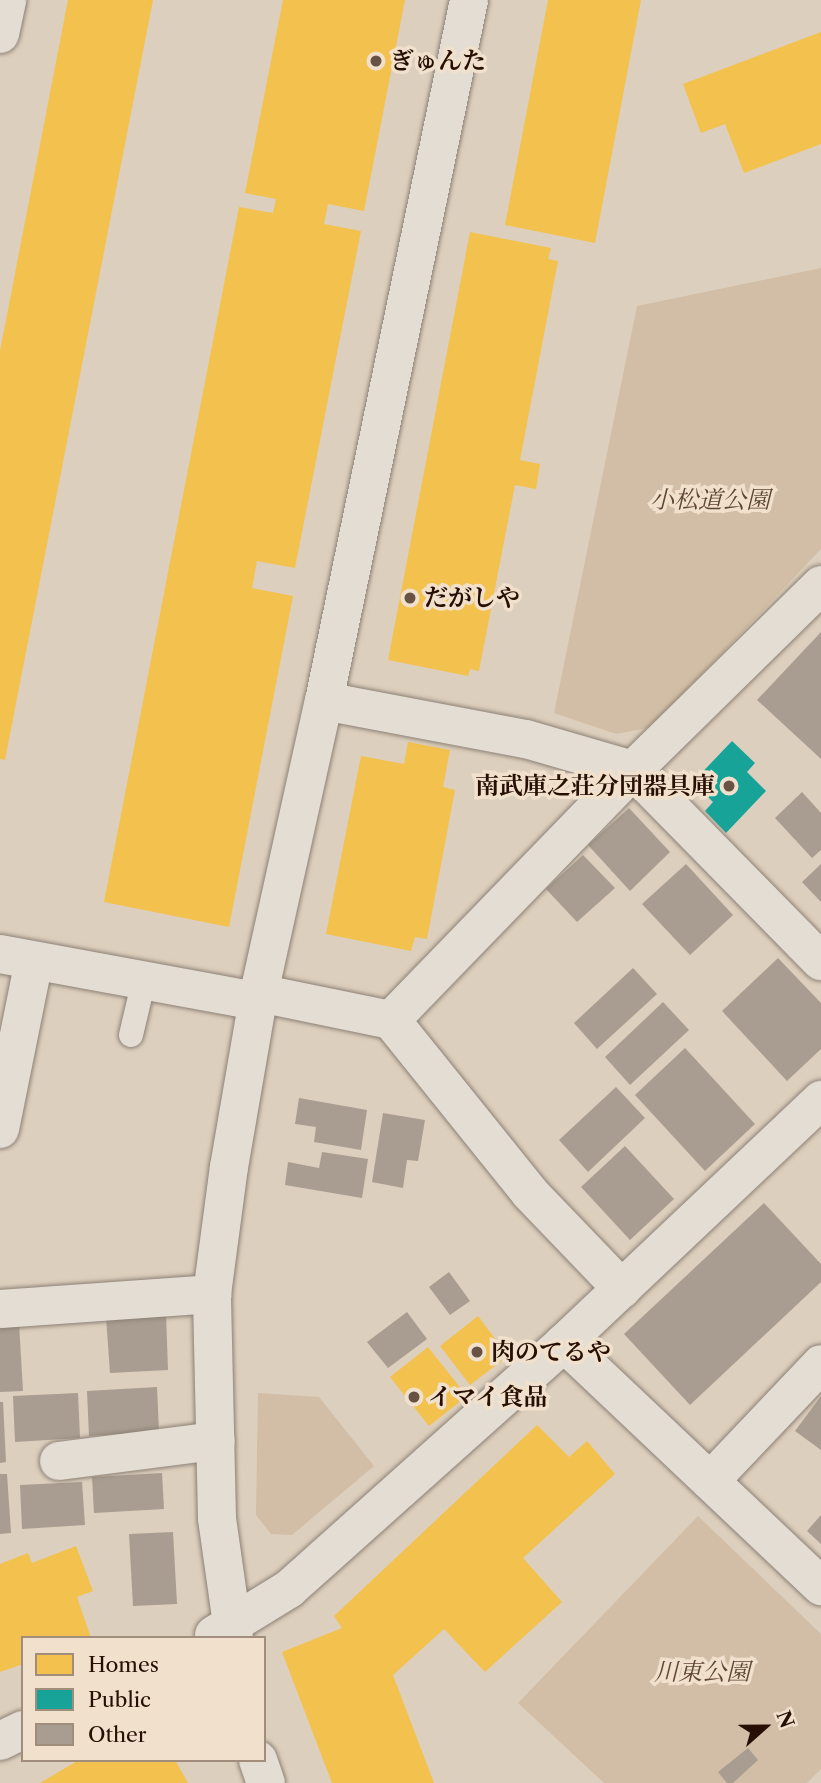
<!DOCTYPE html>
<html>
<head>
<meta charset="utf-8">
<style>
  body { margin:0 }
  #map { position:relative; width:821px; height:1783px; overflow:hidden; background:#ddcfbd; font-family:"Libre Caslon Text","Noto Serif JP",serif }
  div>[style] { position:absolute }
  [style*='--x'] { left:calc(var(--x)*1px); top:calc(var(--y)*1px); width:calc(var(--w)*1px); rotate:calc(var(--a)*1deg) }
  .green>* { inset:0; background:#d2bea6 }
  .homes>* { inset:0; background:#f2c14e }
  .public>* { inset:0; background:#17a398 }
  .building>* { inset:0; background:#a89d90 }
  .roads { filter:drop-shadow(0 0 2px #8c8176) drop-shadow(0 0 2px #8c8176) }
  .lane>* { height:24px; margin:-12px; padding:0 12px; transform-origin:12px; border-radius:12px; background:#e4ddd4 }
  .street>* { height:38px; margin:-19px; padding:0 19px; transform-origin:19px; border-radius:19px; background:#e4ddd4 }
  .dots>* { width:19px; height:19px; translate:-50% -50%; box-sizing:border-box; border:4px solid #f1e1cc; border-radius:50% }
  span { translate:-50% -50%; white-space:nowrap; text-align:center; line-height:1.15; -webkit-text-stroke:7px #f1e1cc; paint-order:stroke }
  .poi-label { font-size:24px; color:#270f03; font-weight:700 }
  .left { translate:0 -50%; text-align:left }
  .right { translate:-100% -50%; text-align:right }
  .park-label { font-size:24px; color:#604735; font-style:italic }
  .legend { position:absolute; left:21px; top:1636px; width:245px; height:126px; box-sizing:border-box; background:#f1e1cc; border:2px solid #a08d7c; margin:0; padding:9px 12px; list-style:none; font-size:21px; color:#270f03 }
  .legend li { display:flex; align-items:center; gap:14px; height:35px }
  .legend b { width:35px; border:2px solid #a08d7c }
  .north { position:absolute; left:730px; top:1692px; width:70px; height:70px; -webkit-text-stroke:5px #f1e1cc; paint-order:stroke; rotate:69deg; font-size:19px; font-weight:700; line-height:28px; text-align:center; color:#270f03 }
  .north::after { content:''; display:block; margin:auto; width:24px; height:32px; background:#270f03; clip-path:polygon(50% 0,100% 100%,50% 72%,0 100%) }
</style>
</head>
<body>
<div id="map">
  <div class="green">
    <div style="clip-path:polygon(821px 268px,821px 549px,652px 727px,616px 734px,554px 713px,637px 306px)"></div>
    <div style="clip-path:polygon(258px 1393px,319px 1397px,374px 1466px,292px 1535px,271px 1534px,256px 1515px)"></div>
    <div style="clip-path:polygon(698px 1516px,821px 1634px,821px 1769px,807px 1783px,604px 1783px,518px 1703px)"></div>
  </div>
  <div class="homes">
    <div style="clip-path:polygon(68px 0,153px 0,5px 760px,0 759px,0 351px)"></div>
    <div style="clip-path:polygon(283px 0,405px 0,364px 211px,328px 204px,324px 224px,361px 231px,295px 568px,257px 561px,252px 588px,293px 596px,229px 927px,104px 902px,239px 207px,273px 213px,276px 199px,245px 193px)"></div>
    <div style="clip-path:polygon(548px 0,641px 0,595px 243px,505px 225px)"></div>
    <div style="clip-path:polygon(821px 32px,821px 144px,744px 173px,725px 124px,701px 133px,683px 84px)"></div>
    <div style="clip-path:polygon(470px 232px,551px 248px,548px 259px,558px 261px,520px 460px,540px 464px,536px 489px,515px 485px,479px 671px,470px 669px,468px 676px,388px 660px)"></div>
    <div style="clip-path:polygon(408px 742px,450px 750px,443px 787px,455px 790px,427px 939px,415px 937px,411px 951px,326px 934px,361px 756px,404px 764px)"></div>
    <div style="clip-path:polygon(478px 1316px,508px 1356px,470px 1385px,440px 1346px)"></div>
    <div style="clip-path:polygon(428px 1347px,467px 1396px,429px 1426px,390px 1377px)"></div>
    <div style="clip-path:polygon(537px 1425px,569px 1457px,587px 1441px,615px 1474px,523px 1558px,562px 1602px,485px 1672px,444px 1629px,393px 1675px,434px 1783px,332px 1783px,282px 1652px,342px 1628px,334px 1616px)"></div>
    <div style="clip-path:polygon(76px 1546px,93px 1591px,77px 1597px,91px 1638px,23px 1638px,23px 1664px,0 1672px,0 1564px,28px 1553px,32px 1563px)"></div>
    <div style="clip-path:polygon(79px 1760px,175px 1760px,188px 1783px,40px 1783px)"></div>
  </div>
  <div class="public">
    <div style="clip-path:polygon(732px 741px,755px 763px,747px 772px,766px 791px,726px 833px,705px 811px,713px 802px,693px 782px)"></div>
  </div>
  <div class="building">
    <div style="clip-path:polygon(821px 632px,821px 759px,757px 700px)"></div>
    <div style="clip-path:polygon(802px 792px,821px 813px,821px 850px,812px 858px,775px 818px)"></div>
    <div style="clip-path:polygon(629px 808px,670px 852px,630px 891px,588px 845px)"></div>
    <div style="clip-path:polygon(583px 855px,615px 888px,577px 922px,546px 889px)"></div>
    <div style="clip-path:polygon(686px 864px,733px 915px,690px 955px,642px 904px)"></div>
    <div style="clip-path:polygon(821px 864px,821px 902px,802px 882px)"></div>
    <div style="clip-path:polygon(778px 958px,821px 1003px,821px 1049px,787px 1081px,722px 1011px)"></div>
    <div style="clip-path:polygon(633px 968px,657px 994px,597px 1049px,574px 1023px)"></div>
    <div style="clip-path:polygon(663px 1002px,689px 1030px,630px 1085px,605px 1057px)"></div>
    <div style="clip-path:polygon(685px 1048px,755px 1124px,705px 1171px,635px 1095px)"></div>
    <div style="clip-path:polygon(616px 1087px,645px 1118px,588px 1172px,559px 1140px)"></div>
    <div style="clip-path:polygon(299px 1098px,367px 1110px,361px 1150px,314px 1142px,316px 1127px,295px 1124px)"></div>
    <div style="clip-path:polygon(383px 1113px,425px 1120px,418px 1161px,407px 1160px,403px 1188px,372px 1182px)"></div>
    <div style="clip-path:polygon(625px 1146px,674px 1199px,630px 1240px,581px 1187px)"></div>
    <div style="clip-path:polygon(322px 1152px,368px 1159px,362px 1198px,285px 1185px,288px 1162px,319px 1168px)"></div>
    <div style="clip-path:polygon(764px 1203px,821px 1264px,821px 1282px,690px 1405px,624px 1334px)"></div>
    <div style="clip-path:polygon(449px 1272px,470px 1301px,450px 1315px,429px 1287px)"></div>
    <div style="clip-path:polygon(407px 1312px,427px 1339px,388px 1368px,367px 1342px)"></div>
    <div style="clip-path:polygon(166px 1314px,168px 1370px,110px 1373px,106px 1317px)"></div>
    <div style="clip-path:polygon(19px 1323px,23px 1391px,0 1392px,0 1325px)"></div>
    <div style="clip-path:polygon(157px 1387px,159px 1432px,89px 1436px,87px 1391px)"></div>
    <div style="clip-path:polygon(78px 1393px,80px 1438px,15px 1442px,13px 1396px)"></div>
    <div style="clip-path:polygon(821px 1396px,821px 1450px,795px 1431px)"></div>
    <div style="clip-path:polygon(0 1402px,3px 1402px,6px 1462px,0 1463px)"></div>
    <div style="clip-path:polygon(162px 1473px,164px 1509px,94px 1513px,92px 1477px)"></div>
    <div style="clip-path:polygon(0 1474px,7px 1474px,11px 1533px,0 1534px)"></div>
    <div style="clip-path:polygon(82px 1482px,85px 1525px,22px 1529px,20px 1485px)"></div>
    <div style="clip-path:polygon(821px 1515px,821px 1544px,807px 1531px)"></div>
    <div style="clip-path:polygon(173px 1532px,177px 1604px,133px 1606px,129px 1534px)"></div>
    <div style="clip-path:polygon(748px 1748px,758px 1760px,733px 1783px,727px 1783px,718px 1772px)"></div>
  </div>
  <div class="roads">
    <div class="lane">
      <div style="--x:131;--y:1035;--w:57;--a:-76.7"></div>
    </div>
    <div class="street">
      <div style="--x:0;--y:34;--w:35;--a:-78"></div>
      <div style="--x:324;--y:701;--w:206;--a:10.7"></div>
      <div style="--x:526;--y:739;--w:111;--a:16.2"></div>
      <div style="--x:633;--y:770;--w:268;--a:45.5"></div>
      <div style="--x:0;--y:954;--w:261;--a:10.4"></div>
      <div style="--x:259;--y:993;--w:135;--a:11.6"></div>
      <div style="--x:391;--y:1020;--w:222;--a:51.2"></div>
      <div style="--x:530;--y:1193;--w:133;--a:46.2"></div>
      <div style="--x:391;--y:1020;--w:348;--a:-45.9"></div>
      <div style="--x:633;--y:770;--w:264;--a:-44.5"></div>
      <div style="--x:0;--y:1129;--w:171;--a:-78.6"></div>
      <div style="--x:0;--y:1309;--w:213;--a:-4"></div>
      <div style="--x:564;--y:1343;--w:354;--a:43.4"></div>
      <div style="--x:59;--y:1461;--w:158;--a:-7.3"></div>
      <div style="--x:710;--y:1481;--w:161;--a:-46.5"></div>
      <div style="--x:214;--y:1635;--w:88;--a:-31.5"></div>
      <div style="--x:289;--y:1589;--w:369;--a:-41.8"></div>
      <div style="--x:564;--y:1343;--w:354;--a:-43.4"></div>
      <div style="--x:234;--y:1638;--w:121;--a:-98.1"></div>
      <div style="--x:217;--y:1518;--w:224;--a:-91.3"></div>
      <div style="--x:212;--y:1294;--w:128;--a:-82.4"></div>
      <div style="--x:229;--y:1167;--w:177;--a:-80.2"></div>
      <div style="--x:259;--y:993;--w:299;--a:-77.5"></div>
      <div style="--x:324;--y:701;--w:716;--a:-78.31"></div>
      <div style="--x:0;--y:1741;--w:25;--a:-26"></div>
      <div style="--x:258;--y:1760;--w:24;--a:71"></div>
    </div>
  </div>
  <div class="dots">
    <div style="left:376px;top:61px;background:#675244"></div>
    <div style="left:410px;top:598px;background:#675244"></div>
    <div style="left:729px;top:786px;background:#675244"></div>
    <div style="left:477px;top:1352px;background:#675244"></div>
    <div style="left:414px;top:1397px;background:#675244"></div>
  </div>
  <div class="poi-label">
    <span class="left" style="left:390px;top:61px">ぎゅんた</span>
    <span class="left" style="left:424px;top:598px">だがしや</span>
    <span class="right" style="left:715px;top:786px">南武庫之荘分団器具庫</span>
    <span class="left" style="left:491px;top:1352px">肉のてるや</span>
    <span class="left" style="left:428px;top:1397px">イマイ食品</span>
  </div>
  <div class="park-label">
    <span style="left:710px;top:500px">小松道公園</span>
    <span style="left:702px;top:1672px">川東公園</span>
  </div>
  <ul class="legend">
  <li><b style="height:19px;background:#f2c14e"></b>Homes</li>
  <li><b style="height:19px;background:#17a398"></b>Public</li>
  <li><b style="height:19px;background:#a89d90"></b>Other</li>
  </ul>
  <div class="north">N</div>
</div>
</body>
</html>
